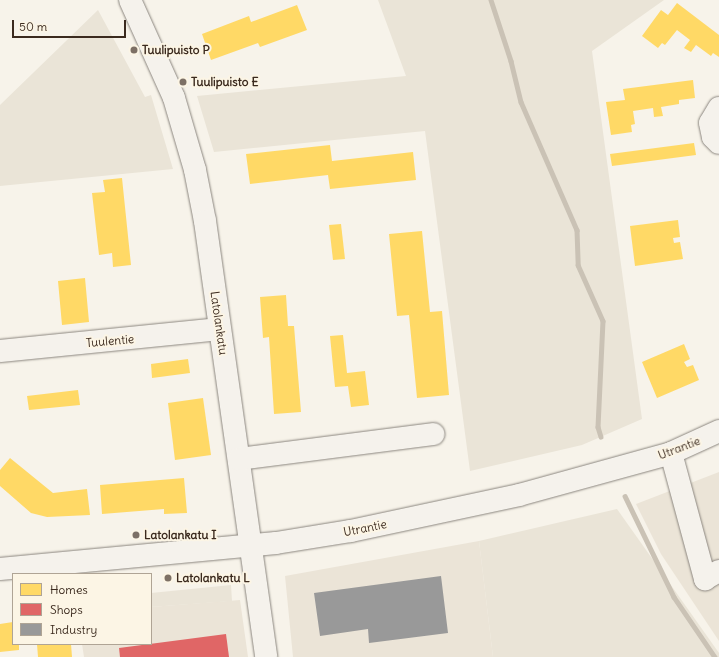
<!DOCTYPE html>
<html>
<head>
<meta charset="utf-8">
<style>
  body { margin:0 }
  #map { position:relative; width:719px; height:657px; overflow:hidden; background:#f7f3ea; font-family:Delius,sans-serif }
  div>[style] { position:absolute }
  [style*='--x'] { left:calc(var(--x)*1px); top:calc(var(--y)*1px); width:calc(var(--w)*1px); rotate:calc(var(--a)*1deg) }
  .built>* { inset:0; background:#ebe4d7 }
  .green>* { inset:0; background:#eae4d7 }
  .homes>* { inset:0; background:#ffd966 }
  .shops>* { inset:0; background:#e06666 }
  .industry>* { inset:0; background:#999 }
  .stream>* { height:4.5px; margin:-2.25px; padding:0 2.25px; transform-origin:2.25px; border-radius:2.25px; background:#cac2b5 }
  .roads { filter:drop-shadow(0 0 1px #8b867f) drop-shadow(0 0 1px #8b867f) }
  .minor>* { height:22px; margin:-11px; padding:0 11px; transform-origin:11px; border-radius:11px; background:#f5f2ec }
  .major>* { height:22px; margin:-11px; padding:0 11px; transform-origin:11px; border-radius:11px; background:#f5f2ec }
  .dots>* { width:11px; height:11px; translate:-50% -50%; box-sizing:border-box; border:2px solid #fcf5e5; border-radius:50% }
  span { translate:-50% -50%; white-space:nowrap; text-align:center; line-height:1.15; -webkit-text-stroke:4px #fcf5e5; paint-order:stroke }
  .poi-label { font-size:12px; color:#3b2a1e; font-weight:700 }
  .left { translate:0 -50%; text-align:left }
  .street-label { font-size:12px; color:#3b2a1e }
  .legend { position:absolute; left:12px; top:573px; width:140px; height:72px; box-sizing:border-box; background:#fcf5e5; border:1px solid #afa495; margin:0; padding:5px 7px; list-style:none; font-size:12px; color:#3b2a1e }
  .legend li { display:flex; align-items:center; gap:8px; height:20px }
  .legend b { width:20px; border:1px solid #afa495 }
  .scale { position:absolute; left:12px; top:20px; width:114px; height:18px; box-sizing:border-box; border:2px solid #3b2a1e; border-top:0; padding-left:5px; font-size:12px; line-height:14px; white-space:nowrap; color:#3b2a1e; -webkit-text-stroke:3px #fcf5e5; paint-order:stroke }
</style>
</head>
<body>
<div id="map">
  <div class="built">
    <div style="clip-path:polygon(719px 472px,719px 641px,661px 554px,636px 504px)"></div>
    <div style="clip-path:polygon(479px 541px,493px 657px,293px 657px,285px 576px)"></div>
    <div style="clip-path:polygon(240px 600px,248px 657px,84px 657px,82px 644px,151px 644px,151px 607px)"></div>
  </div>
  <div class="green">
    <div style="clip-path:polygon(378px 0,664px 0,592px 51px,642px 419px,582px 445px,470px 471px,425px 131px,214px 152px,197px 96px,406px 76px)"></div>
    <div style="clip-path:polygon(98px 10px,145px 97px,151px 95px,173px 169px,0 186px,0 105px)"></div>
    <div style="clip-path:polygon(617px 509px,719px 653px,719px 657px,493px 657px,479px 541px)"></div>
    <div style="clip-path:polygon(231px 585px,232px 601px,151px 607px,151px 593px)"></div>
  </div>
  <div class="homes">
    <div style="clip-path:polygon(677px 3px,719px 35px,719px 57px,713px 53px,711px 56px,696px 45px,691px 52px,684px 48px,690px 40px,677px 30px,665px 45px,662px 43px,658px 48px,642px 36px,661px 10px,668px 15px)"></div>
    <div style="clip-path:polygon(297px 5px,307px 30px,260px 47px,258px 43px,211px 60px,202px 34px,249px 16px,251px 22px)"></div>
    <div style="clip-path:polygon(693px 80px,695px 98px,679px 100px,679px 104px,661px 107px,663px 116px,654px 117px,653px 108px,633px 111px,635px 124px,631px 125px,632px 132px,611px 135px,606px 102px,625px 100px,623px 89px)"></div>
    <div style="clip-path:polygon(694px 143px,696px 155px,612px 166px,610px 154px)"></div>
    <div style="clip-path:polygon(330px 145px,332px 161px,413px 152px,416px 180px,330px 189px,328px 175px,250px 184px,246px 154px)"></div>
    <div style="clip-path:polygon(122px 178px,131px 265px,113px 267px,112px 253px,99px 255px,92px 193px,105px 192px,103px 180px)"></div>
    <div style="clip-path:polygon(678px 220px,680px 237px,673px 238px,674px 243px,680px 242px,683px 259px,635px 266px,630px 226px)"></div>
    <div style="clip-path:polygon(341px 224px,345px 259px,333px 260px,329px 225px)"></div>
    <div style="clip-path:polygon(422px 231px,430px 312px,442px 311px,449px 395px,417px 398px,409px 315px,397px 316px,389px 234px)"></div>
    <div style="clip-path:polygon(85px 278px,89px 322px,62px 325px,58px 281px)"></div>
    <div style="clip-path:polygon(286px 295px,288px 326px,294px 326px,301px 412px,274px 414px,269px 337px,263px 338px,260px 297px)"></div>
    <div style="clip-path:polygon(343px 335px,347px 373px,365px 371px,369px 405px,351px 407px,348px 386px,335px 387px,330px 336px)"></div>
    <div style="clip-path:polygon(684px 344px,690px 359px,684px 362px,687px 367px,693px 365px,699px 380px,657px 398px,642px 362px)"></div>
    <div style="clip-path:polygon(188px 359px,190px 373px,152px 378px,151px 364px)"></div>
    <div style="clip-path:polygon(78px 390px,80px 405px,29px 410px,27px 396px)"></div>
    <div style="clip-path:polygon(203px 398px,211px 455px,175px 460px,168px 403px)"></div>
    <div style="clip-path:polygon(10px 458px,53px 493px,87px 489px,90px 515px,47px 517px,31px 513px,0 486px,0 470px)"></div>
    <div style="clip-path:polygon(184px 478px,187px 513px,164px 514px,164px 509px,102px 514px,100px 485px)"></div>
    <div style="clip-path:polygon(13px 622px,13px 644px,19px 644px,19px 650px,0 652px,0 624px)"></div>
    <div style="clip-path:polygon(37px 644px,71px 644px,72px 657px,38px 657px)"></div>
  </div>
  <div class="shops">
    <div style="clip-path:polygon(226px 634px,229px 657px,120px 657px,119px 648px)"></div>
  </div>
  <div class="industry">
    <div style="clip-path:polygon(441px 576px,448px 633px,369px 643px,368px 629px,320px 636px,314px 593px)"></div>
  </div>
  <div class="stream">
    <div style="--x:491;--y:0;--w:64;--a:71.8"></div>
    <div style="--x:511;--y:61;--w:42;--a:76.3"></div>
    <div style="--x:521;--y:102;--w:140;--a:66.4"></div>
    <div style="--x:577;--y:230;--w:35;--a:88"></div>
    <div style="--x:578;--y:265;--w:61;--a:65.9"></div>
    <div style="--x:603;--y:321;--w:106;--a:92.7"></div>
    <div style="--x:598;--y:427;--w:10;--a:73"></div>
    <div style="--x:625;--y:496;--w:112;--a:64.1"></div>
    <div style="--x:674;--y:597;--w:73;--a:55.7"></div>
  </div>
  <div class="roads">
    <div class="minor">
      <div style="--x:130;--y:0;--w:107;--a:65.8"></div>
      <div style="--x:174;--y:98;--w:75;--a:73.7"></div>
      <div style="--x:195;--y:170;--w:52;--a:78.9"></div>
      <div style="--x:205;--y:221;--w:440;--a:82"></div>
      <div style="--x:719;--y:108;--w:17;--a:121"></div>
      <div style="--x:710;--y:123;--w:14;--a:78"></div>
      <div style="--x:713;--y:137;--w:8;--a:45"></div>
      <div style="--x:0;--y:351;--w:220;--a:-5.7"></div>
      <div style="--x:671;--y:453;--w:131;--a:74.9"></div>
      <div style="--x:705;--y:579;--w:16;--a:-30"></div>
      <div style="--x:239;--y:459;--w:196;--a:-7.3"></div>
    </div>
    <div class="major">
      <div style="--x:0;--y:569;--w:277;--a:-5.4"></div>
      <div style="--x:276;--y:543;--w:76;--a:-9.1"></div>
      <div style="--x:351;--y:531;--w:172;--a:-12.1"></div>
      <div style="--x:519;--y:495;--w:158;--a:-15.4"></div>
      <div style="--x:671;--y:453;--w:53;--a:-24.6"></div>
    </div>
  </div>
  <div class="dots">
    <div style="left:134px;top:50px;background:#7d7065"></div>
    <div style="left:183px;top:82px;background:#7d7065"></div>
    <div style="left:136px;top:535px;background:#7d7065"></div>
    <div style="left:168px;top:578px;background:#7d7065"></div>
  </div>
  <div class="poi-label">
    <span class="left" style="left:142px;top:50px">Tuulipuisto P</span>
    <span class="left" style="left:191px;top:82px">Tuulipuisto E</span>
    <span class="left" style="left:144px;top:535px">Latolankatu I</span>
    <span class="left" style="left:176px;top:578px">Latolankatu L</span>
  </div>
  <div class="street-label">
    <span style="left:219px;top:323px;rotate:82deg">Latolankatu</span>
    <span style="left:110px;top:341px;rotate:-5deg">Tuulentie</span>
    <span style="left:679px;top:448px;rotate:-21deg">Utrantie</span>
    <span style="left:365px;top:528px;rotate:-11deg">Utrantie</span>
  </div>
  <ul class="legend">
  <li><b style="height:11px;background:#ffd966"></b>Homes</li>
  <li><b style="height:11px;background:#e06666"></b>Shops</li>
  <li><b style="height:11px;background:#999"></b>Industry</li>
  </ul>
  <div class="scale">50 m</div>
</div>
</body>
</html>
